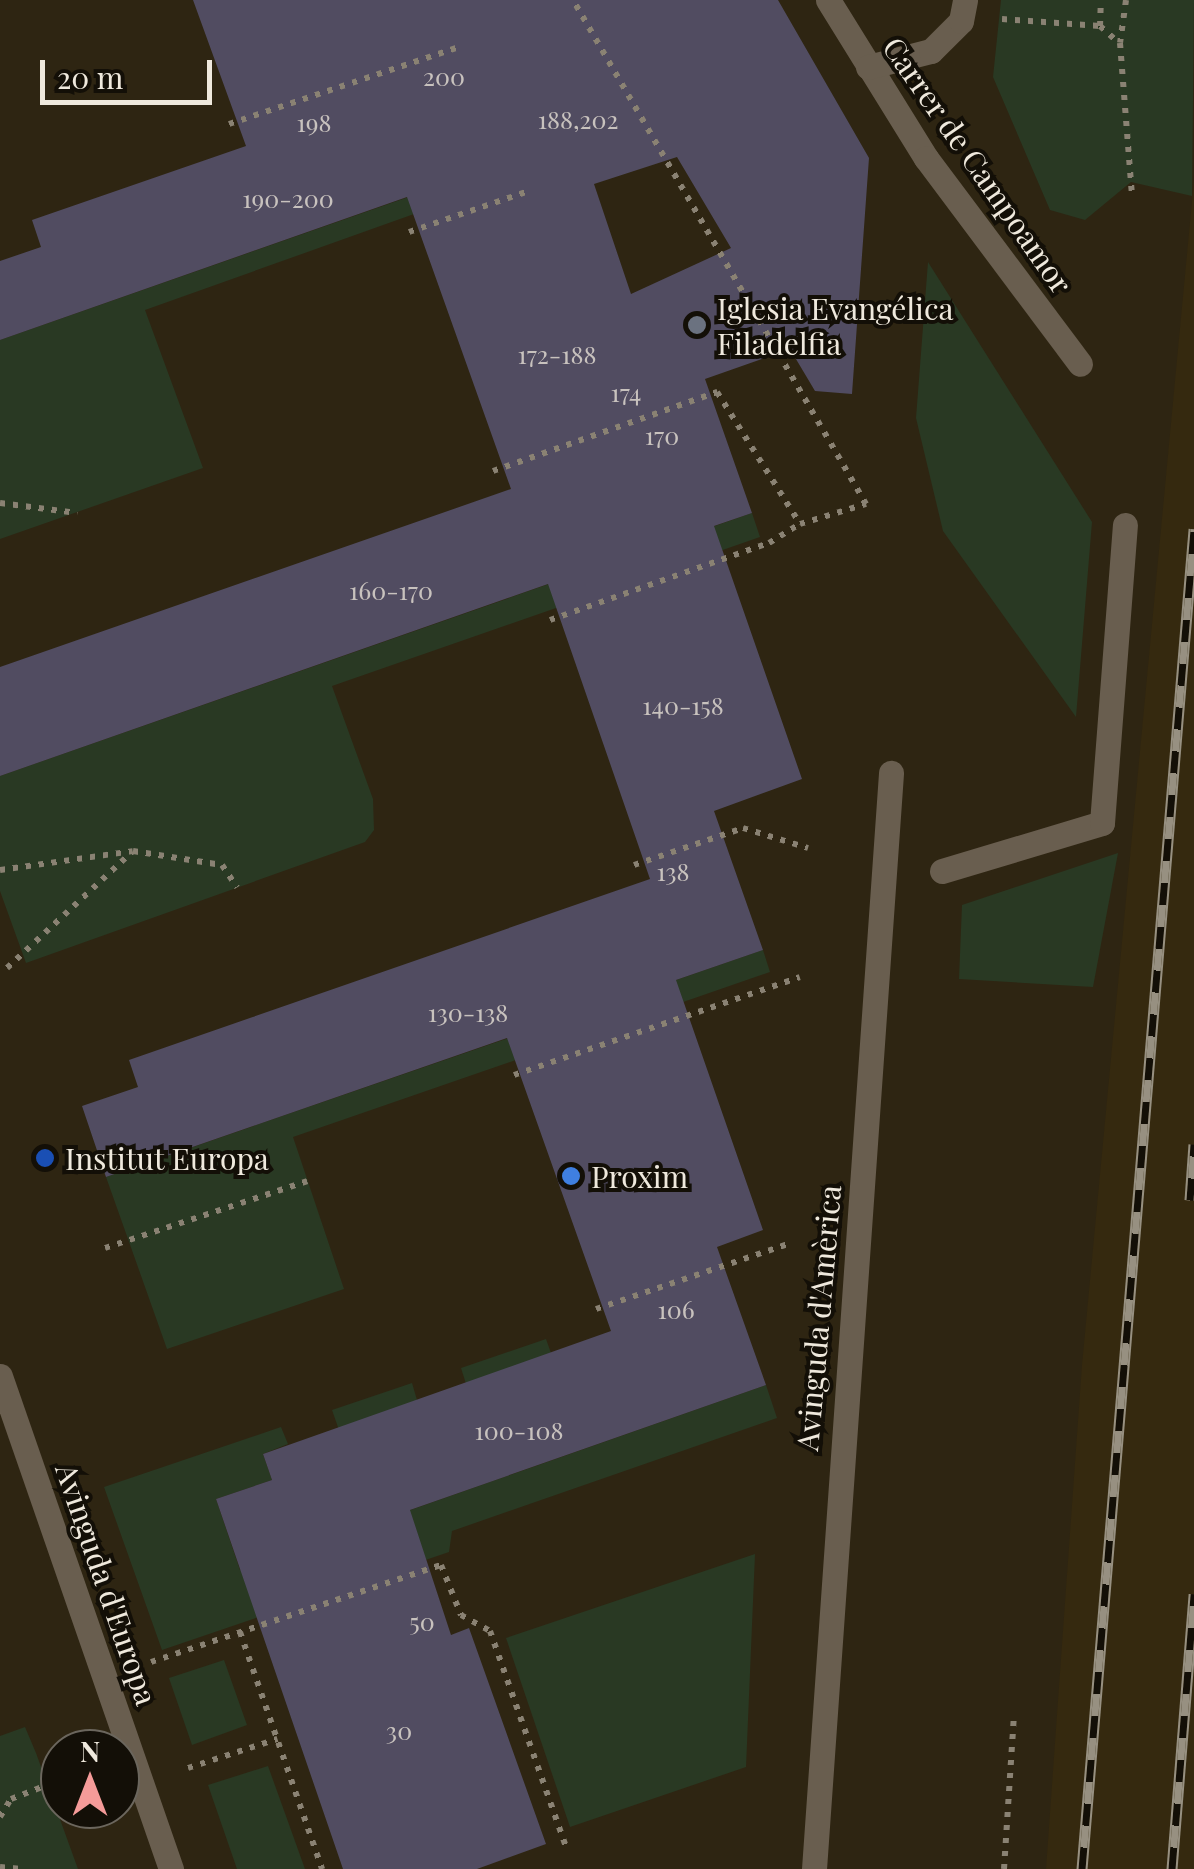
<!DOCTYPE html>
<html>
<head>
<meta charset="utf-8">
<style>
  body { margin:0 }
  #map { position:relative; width:1194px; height:1869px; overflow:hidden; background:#2e2512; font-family:"Playfair Display",serif }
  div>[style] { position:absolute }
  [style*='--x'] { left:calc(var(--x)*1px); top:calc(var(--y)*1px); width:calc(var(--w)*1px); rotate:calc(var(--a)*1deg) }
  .built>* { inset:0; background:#35290f }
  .green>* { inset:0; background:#293923 }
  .building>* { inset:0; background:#514c61 }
  .path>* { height:6px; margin-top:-3px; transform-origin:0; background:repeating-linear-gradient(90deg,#8a8273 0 5px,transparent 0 13px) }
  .pedestrian>* { height:25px; margin:-12.5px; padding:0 12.5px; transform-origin:12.5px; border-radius:12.5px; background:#695e4f }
  .minor>* { height:25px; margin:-12.5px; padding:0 12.5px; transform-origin:12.5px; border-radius:12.5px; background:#695e4f }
  .rail>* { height:11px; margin-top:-5.5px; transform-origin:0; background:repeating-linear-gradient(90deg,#130f07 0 22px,#979081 0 44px); box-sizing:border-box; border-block:2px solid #979081 }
  .dots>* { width:28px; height:28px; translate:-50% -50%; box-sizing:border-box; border:5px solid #130f07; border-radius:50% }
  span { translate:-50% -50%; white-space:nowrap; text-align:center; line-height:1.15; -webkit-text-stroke:8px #130f07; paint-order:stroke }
  .number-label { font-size:25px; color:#c8c2be }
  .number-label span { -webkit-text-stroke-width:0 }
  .street-label { font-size:30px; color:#efe9dd }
  .poi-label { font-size:30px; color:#efe9dd }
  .left { translate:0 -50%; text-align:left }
  .north { position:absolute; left:40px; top:1729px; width:100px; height:100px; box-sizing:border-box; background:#130f07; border:2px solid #6b665d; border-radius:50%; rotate:0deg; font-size:28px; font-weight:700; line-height:40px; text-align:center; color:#efe9dd }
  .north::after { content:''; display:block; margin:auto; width:35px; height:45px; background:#f59b99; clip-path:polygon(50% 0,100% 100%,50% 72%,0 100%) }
  .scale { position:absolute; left:40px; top:60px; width:172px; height:45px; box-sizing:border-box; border:5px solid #efe9dd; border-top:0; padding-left:12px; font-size:30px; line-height:35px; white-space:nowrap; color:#efe9dd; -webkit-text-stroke:8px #130f07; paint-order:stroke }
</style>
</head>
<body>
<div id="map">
  <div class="built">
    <div style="clip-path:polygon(1194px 180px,1194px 1869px,1046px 1869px,1082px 1365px)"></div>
  </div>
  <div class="green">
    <div style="clip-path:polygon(1001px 0,1194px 0,1192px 196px,1131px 182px,1085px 220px,1050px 210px,993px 77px)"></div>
    <div style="clip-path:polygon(534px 153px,540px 169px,145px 310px,203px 468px,0 539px,0 340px)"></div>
    <div style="clip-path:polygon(928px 262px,1092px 522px,1076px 717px,943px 531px,916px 418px)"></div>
    <div style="clip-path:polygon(752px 513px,760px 537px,332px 686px,373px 799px,374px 830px,365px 842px,26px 963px,0 891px,0 776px)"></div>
    <div style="clip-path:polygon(1118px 853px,1093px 987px,959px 979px,962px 905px)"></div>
    <div style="clip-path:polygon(763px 950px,770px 972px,293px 1137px,344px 1289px,167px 1349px,106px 1177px)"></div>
    <div style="clip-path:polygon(546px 1339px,551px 1353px,474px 1409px,461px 1368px)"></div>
    <div style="clip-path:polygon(412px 1383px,417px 1400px,347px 1453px,332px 1410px)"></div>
    <div style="clip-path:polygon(766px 1385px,777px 1418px,452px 1531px,449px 1552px,162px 1650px,104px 1487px,281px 1427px,288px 1444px,263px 1454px,272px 1480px,216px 1499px,240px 1570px)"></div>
    <div style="clip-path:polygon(755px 1554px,746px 1767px,570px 1827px,506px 1638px)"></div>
    <div style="clip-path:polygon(224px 1660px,247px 1725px,192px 1745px,169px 1678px)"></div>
    <div style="clip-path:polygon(25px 1727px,36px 1753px,78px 1869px,0 1869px,0 1736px)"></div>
    <div style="clip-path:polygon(268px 1766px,305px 1869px,237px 1869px,208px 1785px)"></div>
  </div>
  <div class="building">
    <div style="clip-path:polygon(evenodd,193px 0,778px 0,869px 158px,852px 394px,815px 391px,790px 349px,705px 379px,752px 513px,714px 526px,802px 779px,714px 811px,763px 950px,676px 980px,763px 1230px,717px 1247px,766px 1385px,410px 1510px,451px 1635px,469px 1628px,546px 1844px,477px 1869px,343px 1869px,216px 1499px,272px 1480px,263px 1454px,611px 1331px,507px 1038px,106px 1177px,82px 1106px,138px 1087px,129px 1060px,650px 879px,548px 584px,0 776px,0 667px,511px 489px,407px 197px,0 340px,0 261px,41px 247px,32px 220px,246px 146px,193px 0,677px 157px,731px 248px,631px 294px,594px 184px,677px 157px)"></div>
  </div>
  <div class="path">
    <div style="--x:1126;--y:0;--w:43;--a:97.9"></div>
    <div style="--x:1120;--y:43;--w:151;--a:85.5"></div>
    <div style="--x:1002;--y:19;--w:98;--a:4.1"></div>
    <div style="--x:1100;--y:26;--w:26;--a:-88"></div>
    <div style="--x:1100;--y:26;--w:25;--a:42"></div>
    <div style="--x:229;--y:124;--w:243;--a:-18.5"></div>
    <div style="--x:409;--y:232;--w:124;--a:-18.9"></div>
    <div style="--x:493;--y:471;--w:238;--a:-19.4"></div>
    <div style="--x:717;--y:392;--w:156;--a:57.8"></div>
    <div style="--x:800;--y:524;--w:69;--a:-16.9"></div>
    <div style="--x:866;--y:504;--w:583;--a:-120.17"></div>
    <div style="--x:0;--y:503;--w:78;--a:7.4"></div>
    <div style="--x:550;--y:620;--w:232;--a:-19.4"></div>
    <div style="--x:769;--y:543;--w:36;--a:-32"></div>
    <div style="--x:634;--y:865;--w:115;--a:-18.7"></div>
    <div style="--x:743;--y:828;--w:68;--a:17.1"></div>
    <div style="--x:0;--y:870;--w:134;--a:-8.1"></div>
    <div style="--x:133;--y:851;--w:90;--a:8.9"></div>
    <div style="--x:222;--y:865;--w:27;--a:56"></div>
    <div style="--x:7;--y:968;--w:171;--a:-42.9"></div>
    <div style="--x:514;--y:1075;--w:302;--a:-18.9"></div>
    <div style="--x:105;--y:1248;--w:213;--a:-18.3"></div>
    <div style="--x:596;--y:1309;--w:203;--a:-18.7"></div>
    <div style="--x:240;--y:1632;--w:251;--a:70.9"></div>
    <div style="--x:151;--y:1662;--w:306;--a:-18.5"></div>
    <div style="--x:441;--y:1565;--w:54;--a:68.2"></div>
    <div style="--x:461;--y:1615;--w:33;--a:29"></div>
    <div style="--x:490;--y:1631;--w:229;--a:70.6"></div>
    <div style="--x:188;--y:1768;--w:94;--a:-18"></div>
    <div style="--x:0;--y:1817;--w:21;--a:-59"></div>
    <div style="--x:11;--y:1799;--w:53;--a:-21.2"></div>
    <div style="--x:0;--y:1867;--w:22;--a:5"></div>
    <div style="--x:1004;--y:1869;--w:153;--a:-86.3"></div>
  </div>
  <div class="pedestrian">
    <div style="--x:942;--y:871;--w:167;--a:-16.7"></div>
    <div style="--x:1102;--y:823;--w:299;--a:-85.6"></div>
  </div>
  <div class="minor">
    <div style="--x:828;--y:0;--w:186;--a:58.2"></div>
    <div style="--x:926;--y:158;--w:257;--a:53.2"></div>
    <div style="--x:868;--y:67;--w:65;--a:-14.3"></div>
    <div style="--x:931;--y:51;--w:42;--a:-45"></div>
    <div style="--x:961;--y:21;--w:21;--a:-79"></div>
    <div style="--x:0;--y:1376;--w:522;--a:70.87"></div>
    <div style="--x:814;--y:1869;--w:1099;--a:-85.98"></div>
  </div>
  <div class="rail">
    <div style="--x:1190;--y:1200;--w:56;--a:-85.9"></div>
    <div style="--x:1082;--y:1869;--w:1345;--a:-85.22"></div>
    <div style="--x:1172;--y:1869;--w:276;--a:-85.4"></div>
  </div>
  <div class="dots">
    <div style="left:697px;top:325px;background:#6b7280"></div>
    <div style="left:45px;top:1158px;background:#1a4fb4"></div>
    <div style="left:571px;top:1176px;background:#3f7fe0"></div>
  </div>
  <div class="number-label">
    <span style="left:444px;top:76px">200</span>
    <span style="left:578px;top:119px">188,202</span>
    <span style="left:314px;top:122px">198</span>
    <span style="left:288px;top:198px">190-200</span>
    <span style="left:557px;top:354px">172-188</span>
    <span style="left:626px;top:392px">174</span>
    <span style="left:662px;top:435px">170</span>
    <span style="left:391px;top:590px">160-170</span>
    <span style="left:683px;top:705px">140-158</span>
    <span style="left:673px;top:871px">138</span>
    <span style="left:468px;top:1012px">130-138</span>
    <span style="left:676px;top:1309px">106</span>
    <span style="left:519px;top:1430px">100-108</span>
    <span style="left:422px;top:1621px">50</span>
    <span style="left:399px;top:1730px">30</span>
  </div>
  <div class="street-label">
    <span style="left:978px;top:165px;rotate:55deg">Carrer de Campoamor</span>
    <span style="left:818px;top:1318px;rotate:-85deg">Avinguda d'Amèrica</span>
    <span style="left:107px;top:1584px;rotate:71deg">Avinguda d'Europa</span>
  </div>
  <div class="poi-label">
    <span class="left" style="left:717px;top:325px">Iglesia Evangélica<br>Filadelfia</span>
    <span class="left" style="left:65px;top:1158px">Institut Europa</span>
    <span class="left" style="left:591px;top:1176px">Proxim</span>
  </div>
  <div class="north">N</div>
  <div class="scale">20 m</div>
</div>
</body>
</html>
